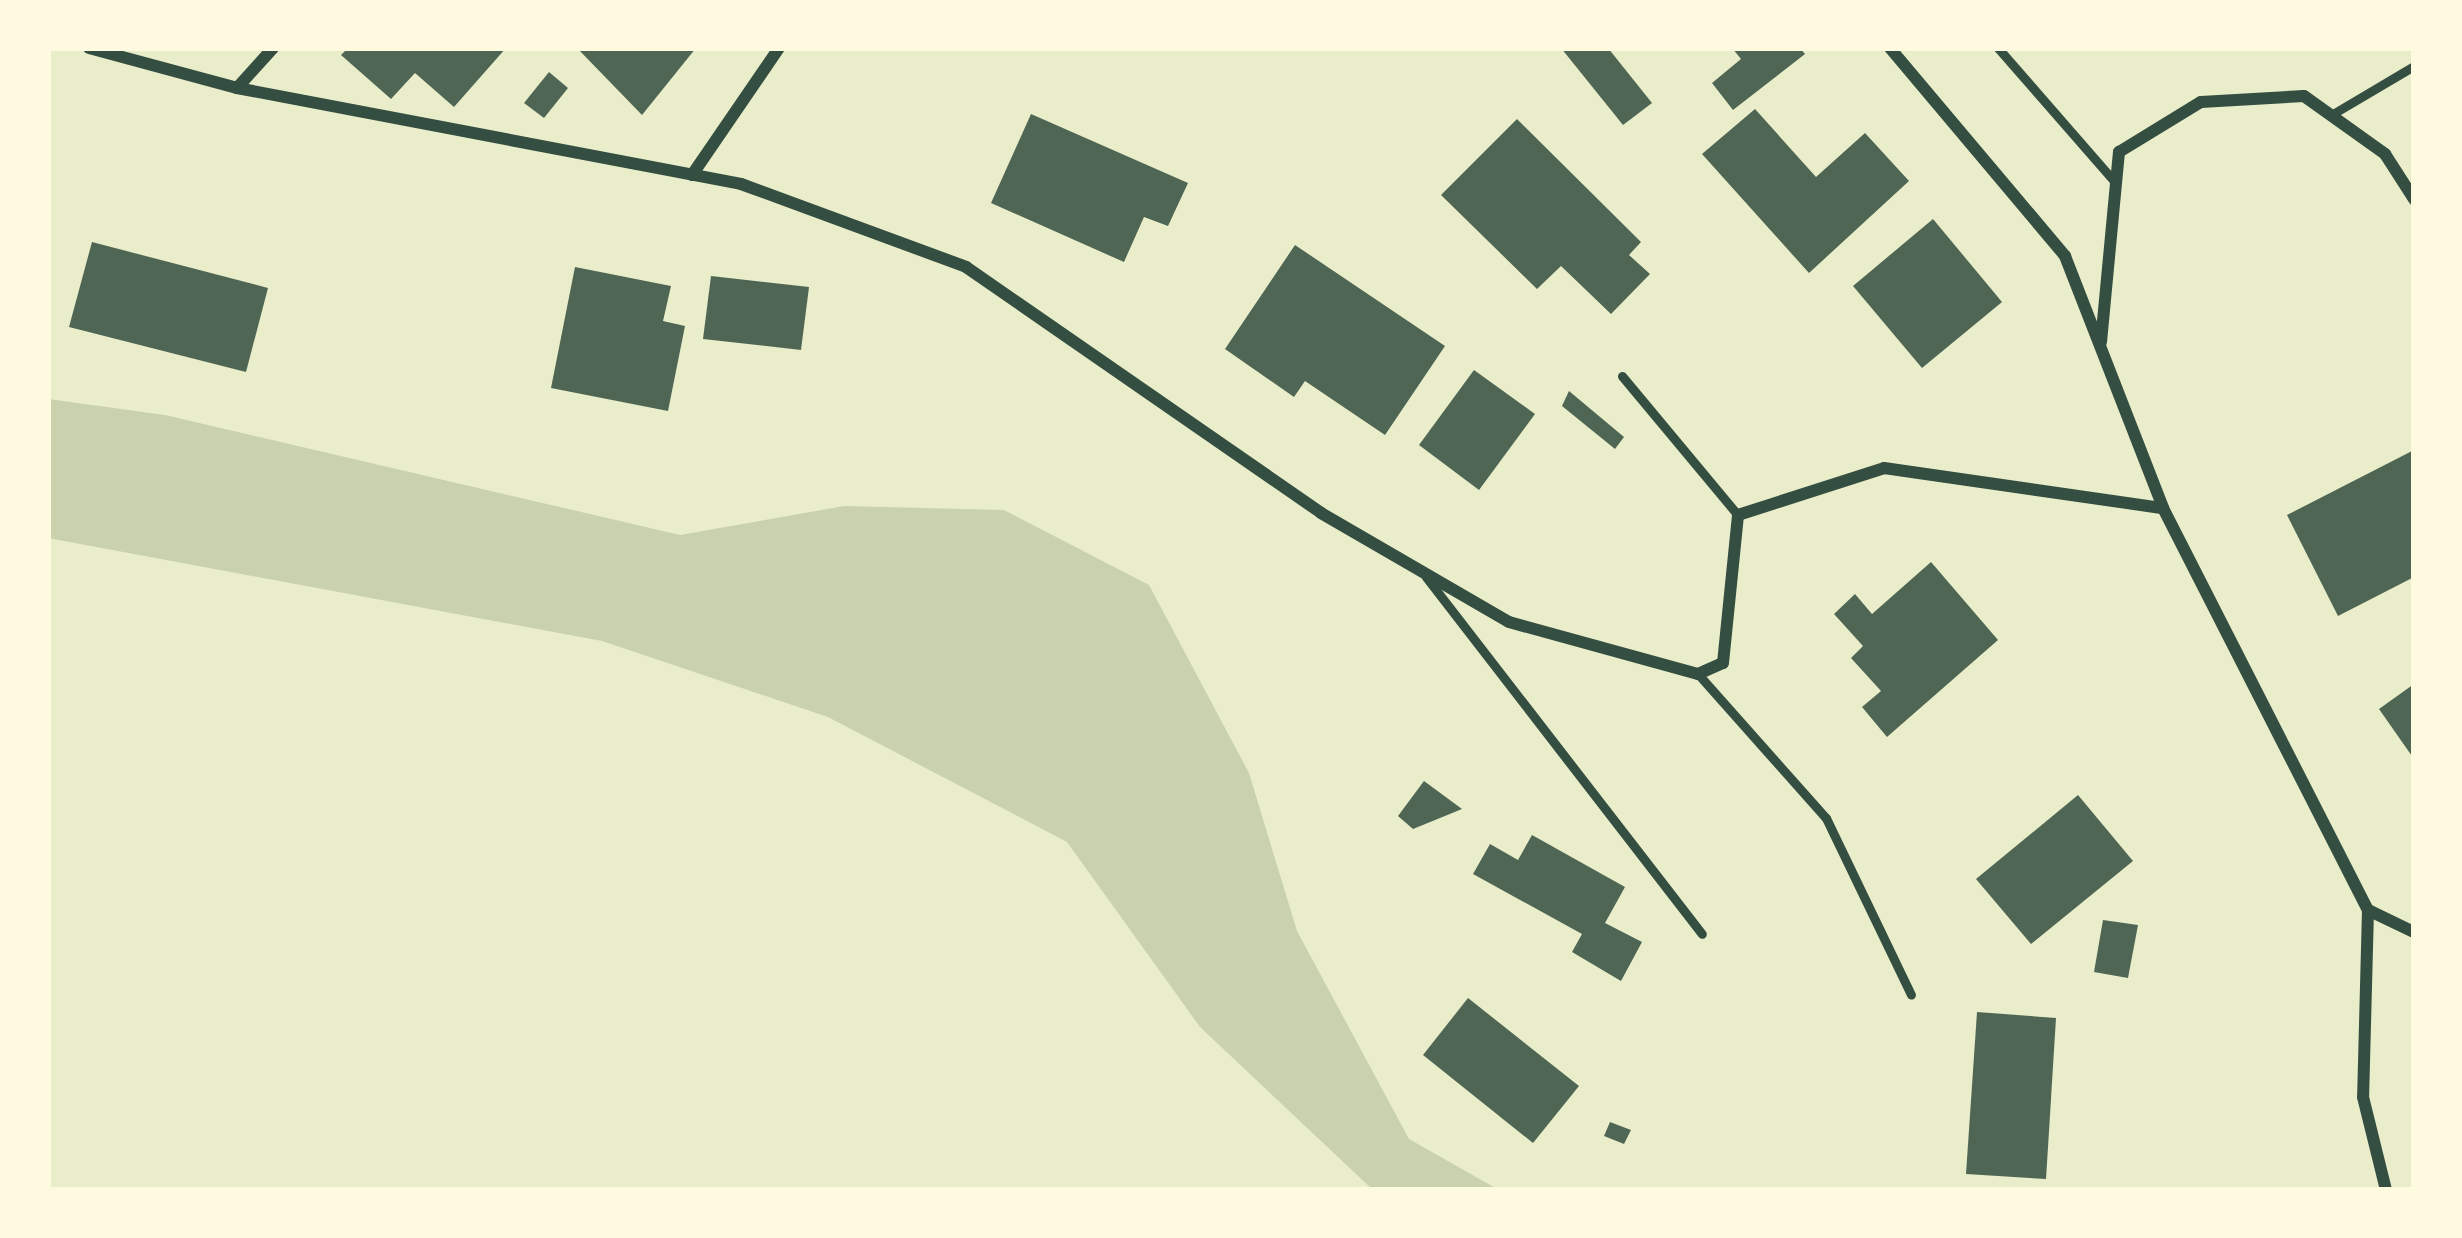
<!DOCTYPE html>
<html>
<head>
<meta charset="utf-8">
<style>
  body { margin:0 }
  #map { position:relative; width:2462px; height:1238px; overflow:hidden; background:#e9edc9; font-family:Figtree,sans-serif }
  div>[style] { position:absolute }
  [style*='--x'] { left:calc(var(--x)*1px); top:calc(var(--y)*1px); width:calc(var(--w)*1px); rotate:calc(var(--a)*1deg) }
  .green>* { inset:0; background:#cad2ad }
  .building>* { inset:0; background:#4f6655 }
  .service>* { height:9px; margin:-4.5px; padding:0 4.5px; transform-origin:4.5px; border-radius:4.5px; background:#344e41 }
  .minor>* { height:12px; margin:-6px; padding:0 6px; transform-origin:6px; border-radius:6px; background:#344e41 }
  span { translate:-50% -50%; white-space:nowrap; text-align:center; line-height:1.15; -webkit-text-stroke:12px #fefae0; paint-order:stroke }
  .frame { position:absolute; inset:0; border:51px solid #fefae0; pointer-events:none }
</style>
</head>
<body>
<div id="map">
  <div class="green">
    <div style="clip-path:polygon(48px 399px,165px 415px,680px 535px,844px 506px,1004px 510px,1149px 585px,1249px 773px,1297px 931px,1409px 1139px,1499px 1190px,1373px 1190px,1200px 1027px,1067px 842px,828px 717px,602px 641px,48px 538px)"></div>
  </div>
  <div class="building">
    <div style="clip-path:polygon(348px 48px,506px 48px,454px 107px,415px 73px,391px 99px,341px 55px)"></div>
    <div style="clip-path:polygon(577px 48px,696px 48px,642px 115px)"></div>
    <div style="clip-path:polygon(1561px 48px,1608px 48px,1652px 103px,1623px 125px)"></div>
    <div style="clip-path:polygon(1732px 48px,1800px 48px,1805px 54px,1733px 110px,1712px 83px,1741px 59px)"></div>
    <div style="clip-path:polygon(549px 72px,568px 88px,544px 118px,524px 103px)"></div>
    <div style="clip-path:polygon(1755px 109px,1816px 177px,1865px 133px,1909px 181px,1809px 273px,1702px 154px)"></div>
    <div style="clip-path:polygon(1031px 114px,1188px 183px,1168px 226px,1144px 217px,1124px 262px,991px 203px)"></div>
    <div style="clip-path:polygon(1517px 119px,1641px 242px,1629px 255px,1650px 274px,1611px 314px,1561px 266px,1537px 289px,1441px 195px)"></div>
    <div style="clip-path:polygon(1933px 219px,2002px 302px,1922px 368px,1853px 286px)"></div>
    <div style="clip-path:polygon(92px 242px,268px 288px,246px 372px,69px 327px)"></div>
    <div style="clip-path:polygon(1295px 245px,1445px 346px,1385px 435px,1305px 381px,1294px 397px,1225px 349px)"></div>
    <div style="clip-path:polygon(575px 267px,671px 286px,663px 321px,685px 326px,668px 411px,551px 388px)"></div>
    <div style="clip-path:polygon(711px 276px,809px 287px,801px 350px,703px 339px)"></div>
    <div style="clip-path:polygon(1474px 370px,1535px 414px,1479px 490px,1419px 445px)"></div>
    <div style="clip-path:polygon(1569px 391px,1624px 437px,1615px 449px,1562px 406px)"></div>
    <div style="clip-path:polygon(2414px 450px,2414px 577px,2338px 616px,2287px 515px)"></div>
    <div style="clip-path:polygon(1931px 562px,1998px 640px,1887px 737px,1862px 707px,1881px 691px,1851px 658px,1863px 646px,1834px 614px,1855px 594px,1872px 614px)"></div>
    <div style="clip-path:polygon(2414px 684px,2414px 759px,2379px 709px)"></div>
    <div style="clip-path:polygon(1424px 781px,1462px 809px,1413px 829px,1398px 816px)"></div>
    <div style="clip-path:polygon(2078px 795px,2133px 861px,2031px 944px,1976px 879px)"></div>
    <div style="clip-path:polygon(1532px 835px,1625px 887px,1605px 923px,1642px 942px,1621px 981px,1572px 952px,1582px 934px,1473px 874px,1490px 844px,1518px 860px)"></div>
    <div style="clip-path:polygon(2103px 920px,2138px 925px,2128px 978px,2094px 972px)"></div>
    <div style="clip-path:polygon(1468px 998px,1579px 1086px,1533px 1143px,1423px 1055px)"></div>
    <div style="clip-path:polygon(1977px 1012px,2056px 1018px,2046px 1179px,1966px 1174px)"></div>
    <div style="clip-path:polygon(1610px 1122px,1631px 1130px,1624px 1144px,1604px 1136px)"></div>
  </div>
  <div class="service">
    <div style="--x:1998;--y:48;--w:176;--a:48.9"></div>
    <div style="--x:2331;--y:115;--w:96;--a:-30.6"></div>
    <div style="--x:1622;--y:376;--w:181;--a:50.2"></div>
    <div style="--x:1426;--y:577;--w:451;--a:52.3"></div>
    <div style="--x:1698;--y:674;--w:193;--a:48.4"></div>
    <div style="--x:1826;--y:818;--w:196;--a:64.3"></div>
  </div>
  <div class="minor">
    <div style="--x:89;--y:48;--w:153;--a:15.1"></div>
    <div style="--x:237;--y:88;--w:513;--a:10.78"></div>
    <div style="--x:741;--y:184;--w:240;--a:20.2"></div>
    <div style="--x:966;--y:267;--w:432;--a:34.7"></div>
    <div style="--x:1321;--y:513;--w:217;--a:30.1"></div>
    <div style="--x:1509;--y:622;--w:196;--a:15.4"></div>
    <div style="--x:1698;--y:674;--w:27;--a:-24"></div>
    <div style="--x:1723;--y:663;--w:149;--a:-84.2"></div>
    <div style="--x:1738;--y:515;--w:153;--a:-17.8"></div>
    <div style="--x:1884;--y:468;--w:282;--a:8.2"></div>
    <div style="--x:1890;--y:48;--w:272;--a:49.9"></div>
    <div style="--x:2065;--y:256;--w:270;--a:68.7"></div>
    <div style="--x:2163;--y:508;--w:451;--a:63"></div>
    <div style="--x:2368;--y:910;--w:51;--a:25.6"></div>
    <div style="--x:237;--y:88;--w:54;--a:-48"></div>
    <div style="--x:692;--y:175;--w:154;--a:-55.6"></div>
    <div style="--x:2101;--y:342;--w:191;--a:-84.6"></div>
    <div style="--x:2119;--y:152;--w:96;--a:-31.4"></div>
    <div style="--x:2201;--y:102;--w:103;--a:-3.3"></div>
    <div style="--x:2304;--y:96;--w:100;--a:35.6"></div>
    <div style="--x:2385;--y:154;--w:54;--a:57.2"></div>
    <div style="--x:2368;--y:910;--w:187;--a:91.5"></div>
    <div style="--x:2363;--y:1097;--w:96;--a:76.1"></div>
  </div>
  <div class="frame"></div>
</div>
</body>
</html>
